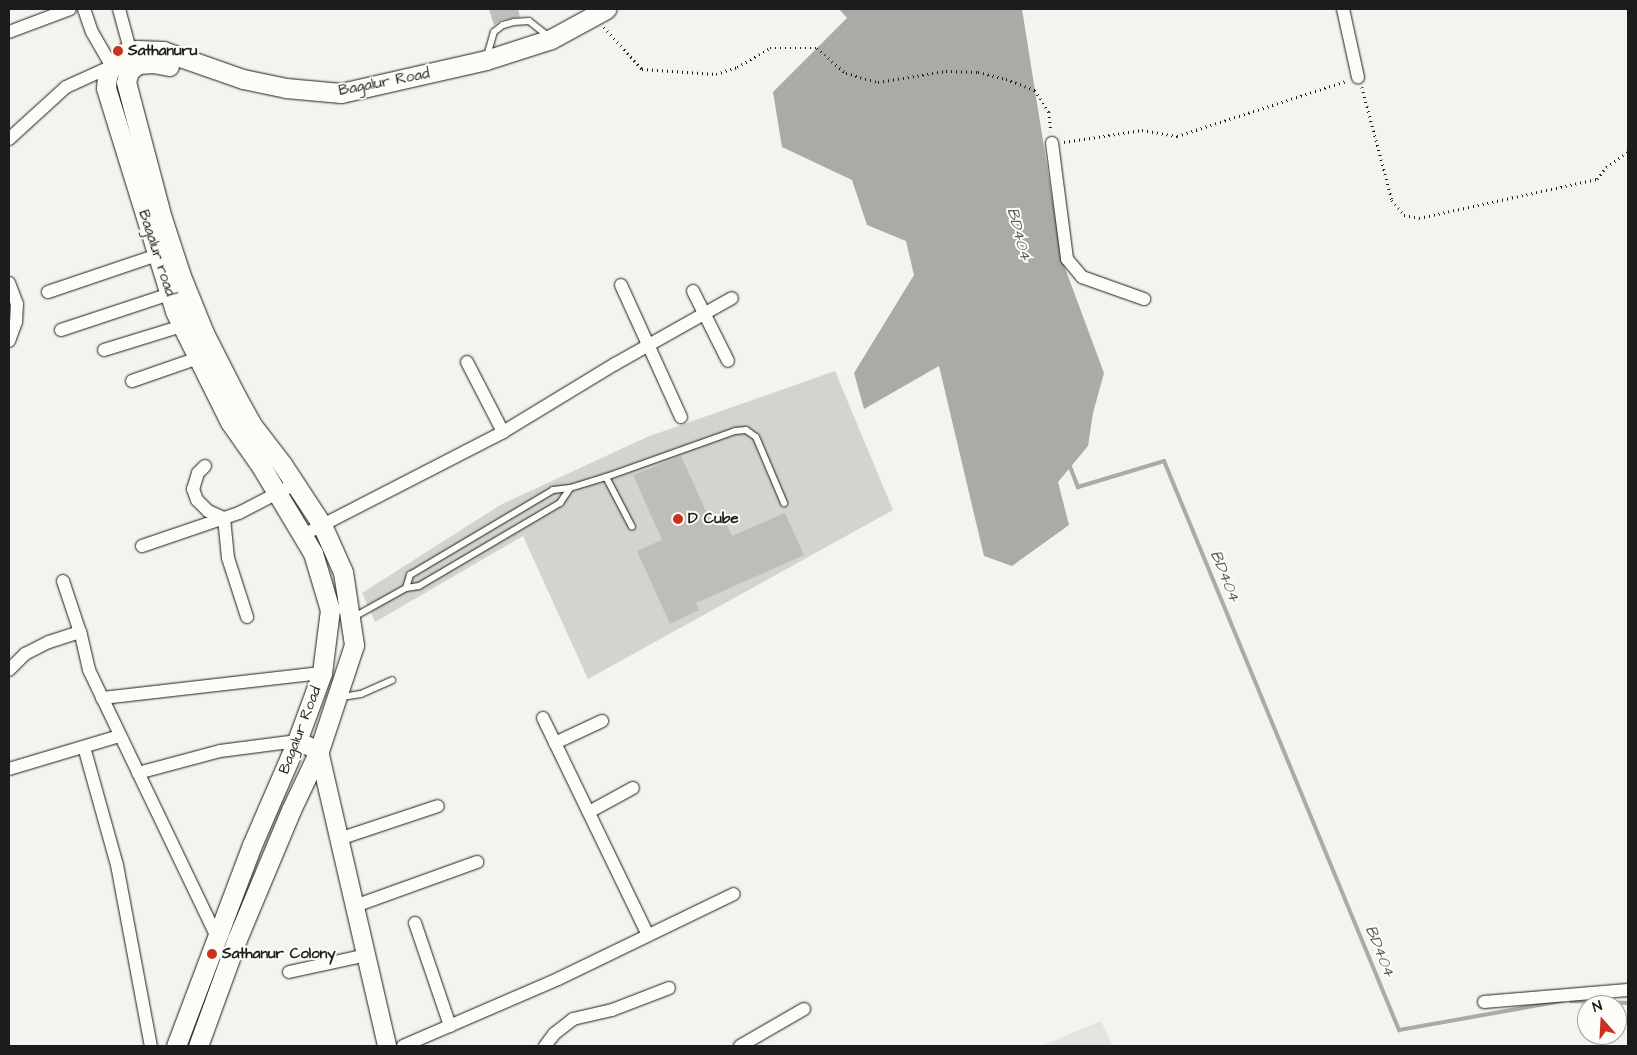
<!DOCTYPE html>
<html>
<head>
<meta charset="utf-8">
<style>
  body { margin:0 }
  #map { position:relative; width:1637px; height:1055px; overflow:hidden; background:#f4f3ee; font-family:"Architects Daughter",sans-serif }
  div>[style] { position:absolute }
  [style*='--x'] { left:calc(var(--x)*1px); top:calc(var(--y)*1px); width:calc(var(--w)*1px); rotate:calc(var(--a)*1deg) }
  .built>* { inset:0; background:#e4e3de }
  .green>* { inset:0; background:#d4d3cf }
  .water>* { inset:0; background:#abaaa6 }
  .stream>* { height:4px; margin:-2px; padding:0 2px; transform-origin:2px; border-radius:2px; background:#abaaa6 }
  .building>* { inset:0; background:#bebdba }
  .path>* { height:2.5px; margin-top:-1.25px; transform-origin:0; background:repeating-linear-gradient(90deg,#1c1c1c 0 1px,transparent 0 5px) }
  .roads { filter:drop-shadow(0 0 1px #1c1c1c) drop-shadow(0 0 1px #1c1c1c) }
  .lane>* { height:6px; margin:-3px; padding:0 3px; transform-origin:3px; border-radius:3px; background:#fdfcf7 }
  .street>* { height:12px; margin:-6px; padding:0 6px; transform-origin:6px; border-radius:6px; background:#fdfcf7 }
  .secondary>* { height:18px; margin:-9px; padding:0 9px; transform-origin:9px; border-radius:9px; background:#fdfcf7 }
  .primary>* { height:19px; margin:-9.5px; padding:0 9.5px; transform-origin:9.5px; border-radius:9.5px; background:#fdfcf7 }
  .dots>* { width:14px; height:14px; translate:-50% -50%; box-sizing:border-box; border:2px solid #fdfcf7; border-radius:50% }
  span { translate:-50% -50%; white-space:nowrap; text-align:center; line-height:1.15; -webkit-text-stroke:4px #fdfcf7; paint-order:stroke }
  .poi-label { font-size:15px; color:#1c1c1c; font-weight:700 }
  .left { translate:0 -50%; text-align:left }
  .street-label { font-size:15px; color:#1c1c1c }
  .water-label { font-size:16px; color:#5c5c5a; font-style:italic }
  .frame { position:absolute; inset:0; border:10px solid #1c1c1c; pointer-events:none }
  .north { position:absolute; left:1577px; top:995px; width:50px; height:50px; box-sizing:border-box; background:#fdfcf7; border:1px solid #a3a29f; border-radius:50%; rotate:341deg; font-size:14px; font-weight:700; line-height:20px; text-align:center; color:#1c1c1c }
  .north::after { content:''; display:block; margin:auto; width:18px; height:22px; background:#c8321e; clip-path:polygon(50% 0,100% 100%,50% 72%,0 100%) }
</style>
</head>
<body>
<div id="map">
  <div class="built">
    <div style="clip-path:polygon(1101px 1021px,1113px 1046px,1042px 1046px)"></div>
  </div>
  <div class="green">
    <div style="clip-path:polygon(835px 371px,893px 510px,588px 679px,523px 536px,375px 622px,362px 593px,502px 504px,647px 437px)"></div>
  </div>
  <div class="water">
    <div style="clip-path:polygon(839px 9px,1022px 9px,1062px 260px,1104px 373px,1093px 413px,1088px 446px,1058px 482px,1069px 525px,1012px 566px,984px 556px,939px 366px,864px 409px,854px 373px,914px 275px,906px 241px,867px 225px,852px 180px,782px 147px,773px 92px,847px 18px)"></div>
  </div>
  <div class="stream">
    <div style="--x:1069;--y:464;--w:25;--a:69"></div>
    <div style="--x:1078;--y:487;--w:90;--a:-16.8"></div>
    <div style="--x:1164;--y:461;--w:616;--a:67.56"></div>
    <div style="--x:1399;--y:1030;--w:165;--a:-10.1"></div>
    <div style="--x:1571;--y:1001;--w:57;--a:2"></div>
  </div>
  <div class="building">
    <div style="clip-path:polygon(489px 9px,518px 9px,520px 17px,502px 20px,494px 25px)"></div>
    <div style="clip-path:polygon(681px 456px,709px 518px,721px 513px,732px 536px,785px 513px,804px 555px,696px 603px,699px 610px,670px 624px,637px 551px,662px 540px,633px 475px)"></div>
  </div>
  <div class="path">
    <div style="--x:604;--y:27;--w:57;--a:47.9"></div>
    <div style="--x:642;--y:69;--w:74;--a:3.9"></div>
    <div style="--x:716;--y:74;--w:22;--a:-18"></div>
    <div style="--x:737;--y:67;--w:38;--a:-30"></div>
    <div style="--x:770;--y:48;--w:47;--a:0"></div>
    <div style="--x:817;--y:48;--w:38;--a:41"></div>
    <div style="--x:846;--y:73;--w:33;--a:16"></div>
    <div style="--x:878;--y:82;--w:69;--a:-9.2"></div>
    <div style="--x:946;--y:71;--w:32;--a:2"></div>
    <div style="--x:978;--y:72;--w:29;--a:14"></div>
    <div style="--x:1006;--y:79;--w:31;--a:21"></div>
    <div style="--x:1035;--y:90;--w:26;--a:58"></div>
    <div style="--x:1049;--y:112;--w:20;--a:84"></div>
    <div style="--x:1362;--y:87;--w:117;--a:75.1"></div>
    <div style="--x:1392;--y:200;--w:19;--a:51"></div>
    <div style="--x:1404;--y:215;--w:15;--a:11"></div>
    <div style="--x:1419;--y:218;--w:182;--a:-12.4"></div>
    <div style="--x:1597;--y:179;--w:15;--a:-53"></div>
    <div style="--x:1606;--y:167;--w:27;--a:-34"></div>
    <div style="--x:1064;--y:142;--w:79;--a:-8.7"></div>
    <div style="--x:1142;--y:130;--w:36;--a:10"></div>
    <div style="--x:1177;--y:136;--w:178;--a:-18"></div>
  </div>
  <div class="roads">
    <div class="lane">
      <div style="--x:487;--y:56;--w:25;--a:-74"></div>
      <div style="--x:494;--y:32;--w:11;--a:-38"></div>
      <div style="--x:503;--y:25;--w:11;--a:-15"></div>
      <div style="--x:514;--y:22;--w:15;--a:-4"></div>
      <div style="--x:529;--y:21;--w:24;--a:38"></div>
      <div style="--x:606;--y:477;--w:56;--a:62.5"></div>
      <div style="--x:406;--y:588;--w:14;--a:-73"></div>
      <div style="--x:410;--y:575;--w:166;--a:-30.7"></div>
      <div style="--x:553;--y:490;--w:17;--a:-7"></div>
      <div style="--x:570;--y:488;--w:38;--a:-17"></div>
      <div style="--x:606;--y:477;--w:137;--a:-19.6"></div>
      <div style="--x:735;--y:431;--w:11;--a:-5"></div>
      <div style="--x:746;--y:430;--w:12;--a:35"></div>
      <div style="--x:756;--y:437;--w:72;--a:67"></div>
      <div style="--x:352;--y:618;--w:62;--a:-29.1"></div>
      <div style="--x:406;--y:588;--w:13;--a:-9"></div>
      <div style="--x:419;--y:586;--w:164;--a:-30.5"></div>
      <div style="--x:560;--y:503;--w:18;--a:-56"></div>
      <div style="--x:339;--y:694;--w:9;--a:13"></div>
      <div style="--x:348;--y:696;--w:13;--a:-9"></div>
      <div style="--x:361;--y:694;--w:34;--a:-24"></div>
    </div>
    <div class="street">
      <div style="--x:84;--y:9;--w:24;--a:71"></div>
      <div style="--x:92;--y:32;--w:39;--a:60"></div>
      <div style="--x:112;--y:66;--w:6;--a:31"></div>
      <div style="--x:119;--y:9;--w:50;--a:74.8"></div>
      <div style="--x:1343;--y:9;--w:70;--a:77.6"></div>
      <div style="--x:9;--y:32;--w:65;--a:-20.7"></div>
      <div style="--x:9;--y:139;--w:77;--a:-42.4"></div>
      <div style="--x:66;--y:87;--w:51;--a:-24.5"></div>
      <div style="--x:1052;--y:143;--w:117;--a:82.6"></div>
      <div style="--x:1067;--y:259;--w:23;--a:50"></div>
      <div style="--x:1082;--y:277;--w:66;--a:19.5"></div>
      <div style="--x:9;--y:283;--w:22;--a:69"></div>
      <div style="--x:17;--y:304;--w:18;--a:93"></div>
      <div style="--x:16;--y:322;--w:20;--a:110"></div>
      <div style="--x:621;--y:285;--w:145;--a:65.6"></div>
      <div style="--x:693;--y:291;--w:78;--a:63.4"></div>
      <div style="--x:48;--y:292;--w:115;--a:-18.7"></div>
      <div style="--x:61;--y:330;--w:115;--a:-18.3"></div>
      <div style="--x:104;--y:350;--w:82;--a:-17.1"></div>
      <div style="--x:467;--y:362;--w:79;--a:62.8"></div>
      <div style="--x:132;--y:381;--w:70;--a:-19.2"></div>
      <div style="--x:205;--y:466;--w:10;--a:135"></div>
      <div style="--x:198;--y:473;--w:17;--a:107"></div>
      <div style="--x:193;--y:489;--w:12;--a:70"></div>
      <div style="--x:197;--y:500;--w:16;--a:45"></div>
      <div style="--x:208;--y:511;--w:17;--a:24"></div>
      <div style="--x:224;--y:518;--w:40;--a:84.3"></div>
      <div style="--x:228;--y:558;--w:62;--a:72.1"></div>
      <div style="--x:303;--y:535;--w:225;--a:-27.2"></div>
      <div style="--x:503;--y:432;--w:131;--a:-31.3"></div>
      <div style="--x:615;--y:364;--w:134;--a:-29.4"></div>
      <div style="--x:142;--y:546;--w:102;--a:-18.8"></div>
      <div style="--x:239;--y:513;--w:63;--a:-27.4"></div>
      <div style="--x:63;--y:581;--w:57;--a:71.6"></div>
      <div style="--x:81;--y:635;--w:36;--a:77"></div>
      <div style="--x:89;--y:670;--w:301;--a:64.4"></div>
      <div style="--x:9;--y:670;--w:23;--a:-45"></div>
      <div style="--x:25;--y:654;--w:27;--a:-27"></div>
      <div style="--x:49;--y:642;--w:33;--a:-18"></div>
      <div style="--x:102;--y:698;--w:221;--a:-6.5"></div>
      <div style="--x:543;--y:718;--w:241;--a:64.2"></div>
      <div style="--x:555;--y:743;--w:52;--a:-25.1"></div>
      <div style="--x:84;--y:747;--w:123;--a:74.4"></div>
      <div style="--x:117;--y:865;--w:184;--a:79.4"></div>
      <div style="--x:9;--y:769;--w:116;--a:-16.6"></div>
      <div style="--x:138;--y:773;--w:85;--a:-15"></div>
      <div style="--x:220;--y:751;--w:78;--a:-7.4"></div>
      <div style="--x:589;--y:812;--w:50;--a:-28.6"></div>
      <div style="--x:339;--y:839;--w:104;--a:-18.4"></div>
      <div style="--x:355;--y:906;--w:130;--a:-19.8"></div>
      <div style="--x:415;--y:923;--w:109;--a:71.2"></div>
      <div style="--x:289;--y:972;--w:79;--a:-12.4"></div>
      <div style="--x:1484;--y:1002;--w:144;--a:-4.8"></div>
      <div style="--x:403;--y:1046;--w:169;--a:-23.4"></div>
      <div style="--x:558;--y:979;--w:195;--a:-25.8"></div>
      <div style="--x:545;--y:1046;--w:15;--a:-53"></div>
      <div style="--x:554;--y:1034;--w:24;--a:-38"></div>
      <div style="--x:573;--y:1019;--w:40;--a:-13"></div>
      <div style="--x:612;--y:1010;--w:61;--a:-21.1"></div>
      <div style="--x:740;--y:1046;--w:74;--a:-30"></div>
    </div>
    <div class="secondary">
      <div style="--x:297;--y:741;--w:24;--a:24"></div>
      <div style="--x:319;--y:751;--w:303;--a:77"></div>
    </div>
    <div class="primary">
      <div style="--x:169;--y:66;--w:15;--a:-169"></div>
      <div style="--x:154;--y:63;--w:16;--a:176"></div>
      <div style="--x:138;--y:64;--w:11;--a:142"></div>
      <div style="--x:129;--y:71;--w:11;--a:105"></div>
      <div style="--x:126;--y:82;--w:141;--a:75.2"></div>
      <div style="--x:162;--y:218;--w:61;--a:71.9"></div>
      <div style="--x:181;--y:276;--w:61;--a:68"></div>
      <div style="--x:204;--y:333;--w:71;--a:63.1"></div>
      <div style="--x:236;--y:396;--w:33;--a:61"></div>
      <div style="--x:252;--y:425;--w:49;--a:52.4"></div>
      <div style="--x:282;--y:464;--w:73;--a:56.7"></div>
      <div style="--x:322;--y:525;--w:51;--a:65.9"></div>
      <div style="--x:343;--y:572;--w:74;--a:81.4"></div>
      <div style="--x:354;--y:645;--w:112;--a:108.3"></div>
      <div style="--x:319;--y:751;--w:65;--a:115.4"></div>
      <div style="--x:291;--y:810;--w:140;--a:112.7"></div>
      <div style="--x:237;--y:939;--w:114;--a:110"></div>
      <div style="--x:176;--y:1046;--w:215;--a:-69.3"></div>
      <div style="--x:252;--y:845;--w:113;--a:-66.6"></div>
      <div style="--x:297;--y:741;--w:72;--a:-69.8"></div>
      <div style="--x:322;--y:673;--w:64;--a:-82.8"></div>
      <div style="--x:330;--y:610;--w:59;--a:-106.6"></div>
      <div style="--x:313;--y:553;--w:101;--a:-120.9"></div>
      <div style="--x:261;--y:466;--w:54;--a:-125.2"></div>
      <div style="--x:230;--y:422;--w:124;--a:-116.4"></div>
      <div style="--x:175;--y:311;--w:233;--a:-107.2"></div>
      <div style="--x:106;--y:88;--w:12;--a:-85"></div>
      <div style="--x:107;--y:76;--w:11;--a:-63"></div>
      <div style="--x:112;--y:66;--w:18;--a:-47"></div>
      <div style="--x:124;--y:53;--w:13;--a:-13"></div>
      <div style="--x:137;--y:50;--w:26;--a:2"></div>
      <div style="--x:163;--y:51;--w:85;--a:19.3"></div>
      <div style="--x:243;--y:79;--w:44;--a:11.8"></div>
      <div style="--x:286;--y:88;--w:55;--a:5.2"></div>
      <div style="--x:341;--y:93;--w:149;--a:-12.8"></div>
      <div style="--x:486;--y:60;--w:68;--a:-17.9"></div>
      <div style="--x:551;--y:39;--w:63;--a:-28.6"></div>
    </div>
  </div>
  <div class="dots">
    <div style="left:118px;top:51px;background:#c8321e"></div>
    <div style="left:678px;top:519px;background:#c8321e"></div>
    <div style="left:212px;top:954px;background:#c8321e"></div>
  </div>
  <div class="poi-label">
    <span class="left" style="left:128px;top:51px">Sathanuru</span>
    <span class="left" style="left:688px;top:519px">D Cube</span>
    <span class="left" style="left:222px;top:954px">Sathanur Colony</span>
  </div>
  <div class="street-label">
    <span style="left:384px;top:82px;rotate:-11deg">Bagalur Road</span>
    <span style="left:157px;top:253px;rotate:72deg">Bagalur road</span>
    <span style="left:300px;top:730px;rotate:-69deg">Bagalur Road</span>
  </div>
  <div class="water-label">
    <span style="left:1019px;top:234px;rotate:75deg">BD404</span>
    <span style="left:1225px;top:576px;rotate:68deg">BD404</span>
    <span style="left:1380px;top:951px;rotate:68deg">BD404</span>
  </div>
  <div class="frame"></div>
  <div class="north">N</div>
</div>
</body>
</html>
